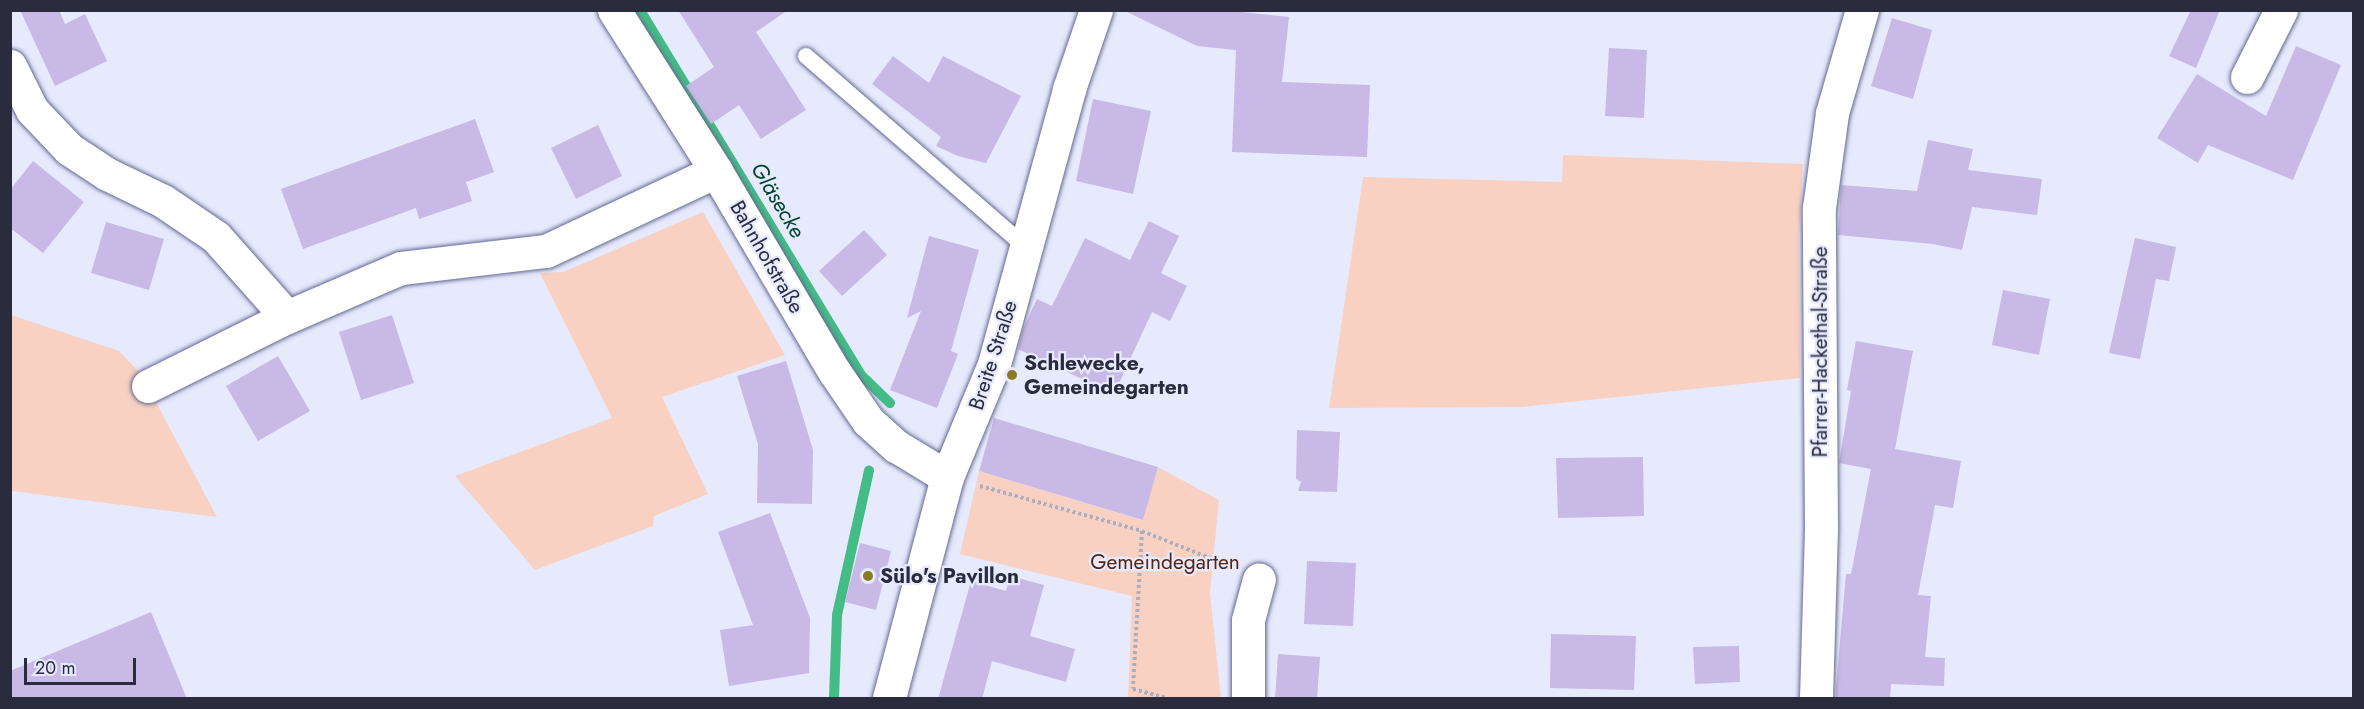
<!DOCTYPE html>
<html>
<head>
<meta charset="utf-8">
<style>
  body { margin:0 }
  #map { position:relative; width:2364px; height:709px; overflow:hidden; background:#e7eafd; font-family:Jost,sans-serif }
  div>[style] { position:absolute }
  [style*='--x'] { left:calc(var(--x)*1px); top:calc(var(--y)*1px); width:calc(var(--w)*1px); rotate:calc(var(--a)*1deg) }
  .green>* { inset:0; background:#f8d1c3 }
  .stream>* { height:10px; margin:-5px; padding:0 5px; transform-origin:5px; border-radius:5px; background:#44bc86 }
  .building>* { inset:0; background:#c8b9e6 }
  .path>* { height:4px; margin-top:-2px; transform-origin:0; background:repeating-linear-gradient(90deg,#abadc0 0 3px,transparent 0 6px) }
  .roads { filter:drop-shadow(0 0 2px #656992) drop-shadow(0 0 2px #656992) }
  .service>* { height:16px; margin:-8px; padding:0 8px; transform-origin:8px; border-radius:8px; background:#fff }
  .minor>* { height:33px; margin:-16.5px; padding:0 16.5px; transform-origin:16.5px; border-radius:16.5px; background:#fff }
  .tertiary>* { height:33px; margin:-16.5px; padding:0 16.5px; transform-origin:16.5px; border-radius:16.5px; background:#fff }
  .dots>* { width:16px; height:16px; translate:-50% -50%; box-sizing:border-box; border:3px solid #e7eafd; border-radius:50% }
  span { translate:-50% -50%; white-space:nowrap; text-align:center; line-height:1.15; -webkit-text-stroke:4.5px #e7eafd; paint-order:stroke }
  .street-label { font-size:21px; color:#2a2b3d }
  .poi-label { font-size:21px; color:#2a2b3d; font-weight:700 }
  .left { translate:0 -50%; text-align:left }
  .park-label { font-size:21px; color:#562512 }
  .water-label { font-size:22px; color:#00472c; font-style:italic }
  .frame { position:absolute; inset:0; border:12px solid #2a2b3d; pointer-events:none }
  .scale { position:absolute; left:24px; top:658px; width:112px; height:27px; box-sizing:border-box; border:3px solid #2a2b3d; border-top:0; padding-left:8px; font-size:18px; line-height:21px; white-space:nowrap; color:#2a2b3d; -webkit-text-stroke:4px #e7eafd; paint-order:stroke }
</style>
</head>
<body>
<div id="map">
  <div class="green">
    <div style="clip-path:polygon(1563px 155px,1803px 164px,1799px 238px,1800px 378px,1522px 407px,1329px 408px,1363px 177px,1562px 182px)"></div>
    <div style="clip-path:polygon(703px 212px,785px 355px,662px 397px,708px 494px,654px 516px,653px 526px,535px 570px,455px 476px,612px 418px,540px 273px,563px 272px)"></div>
    <div style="clip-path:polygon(11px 315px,119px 351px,141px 374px,217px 517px,11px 491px)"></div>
    <div style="clip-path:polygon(1158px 467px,1219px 500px,1210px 593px,1221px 698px,1128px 698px,1132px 596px,960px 554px,979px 471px,1142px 520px)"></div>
  </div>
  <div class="stream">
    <div style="--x:640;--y:10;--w:428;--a:58.8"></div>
    <div style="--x:862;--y:376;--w:39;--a:44"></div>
    <div style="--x:834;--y:698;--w:83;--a:-87.9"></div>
    <div style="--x:837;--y:615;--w:148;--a:-77.5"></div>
  </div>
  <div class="building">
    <div style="clip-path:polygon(20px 10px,59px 10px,65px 24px,85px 14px,107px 61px,55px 86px)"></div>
    <div style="clip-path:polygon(678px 10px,788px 10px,756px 32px,806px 110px,761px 139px,739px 105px,711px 124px,686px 86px,714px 67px)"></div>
    <div style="clip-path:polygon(1123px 10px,1224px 10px,1289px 17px,1282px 82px,1370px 85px,1367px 157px,1232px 152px,1236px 50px,1197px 46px)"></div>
    <div style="clip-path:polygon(2191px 10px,2220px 10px,2196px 68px,2169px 56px)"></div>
    <div style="clip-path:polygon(1892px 18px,1932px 30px,1913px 99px,1871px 86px)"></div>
    <div style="clip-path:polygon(2296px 46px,2341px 65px,2293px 180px,2208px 145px,2198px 163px,2157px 138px,2197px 74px,2266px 116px)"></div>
    <div style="clip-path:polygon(1609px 48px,1647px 50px,1644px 118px,1605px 116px)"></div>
    <div style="clip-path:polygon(893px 56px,929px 83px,943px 56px,1021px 96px,986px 163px,958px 156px,936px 146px,941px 137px,872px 84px)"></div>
    <div style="clip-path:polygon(1093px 99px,1151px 111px,1133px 194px,1076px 181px)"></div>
    <div style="clip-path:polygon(475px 119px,494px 172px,466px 182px,472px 201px,419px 219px,416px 208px,303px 249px,281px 189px)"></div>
    <div style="clip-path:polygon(598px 125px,622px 176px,576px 199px,551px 148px)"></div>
    <div style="clip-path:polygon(1928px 140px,1973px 149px,1968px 170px,2042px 179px,2037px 215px,1972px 207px,1962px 250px,1933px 244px,1838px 235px,1841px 185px,1917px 191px)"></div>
    <div style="clip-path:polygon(33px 161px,84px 202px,43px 253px,10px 228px,10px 190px)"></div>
    <div style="clip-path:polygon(1149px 221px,1179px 236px,1161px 273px,1187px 286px,1170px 321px,1152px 312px,1114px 394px,1018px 349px,1023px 329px,1037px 299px,1052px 306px,1085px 238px,1130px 260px)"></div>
    <div style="clip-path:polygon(106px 222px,164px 239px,149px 290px,91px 273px)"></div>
    <div style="clip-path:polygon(864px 230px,887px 255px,842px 296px,819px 271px)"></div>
    <div style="clip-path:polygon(929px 236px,979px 250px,951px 351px,958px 354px,937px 408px,890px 390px,921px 311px,907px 318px)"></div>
    <div style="clip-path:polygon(2135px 238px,2176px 247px,2169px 281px,2156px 279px,2140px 359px,2109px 353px)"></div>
    <div style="clip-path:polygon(2003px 290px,2050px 299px,2039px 355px,1992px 345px)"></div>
    <div style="clip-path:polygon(392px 315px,414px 383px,361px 400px,339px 332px)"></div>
    <div style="clip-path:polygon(1856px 341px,1913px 351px,1895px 449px,1961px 461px,1953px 508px,1935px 505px,1918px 595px,1931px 596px,1925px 657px,1945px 658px,1944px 686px,1891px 684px,1890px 699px,1835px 699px,1846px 574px,1851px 574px,1871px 469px,1839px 463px,1851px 391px,1847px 390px)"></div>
    <div style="clip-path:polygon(278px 356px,310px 411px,258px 441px,226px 386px)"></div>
    <div style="clip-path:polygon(786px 361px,813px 450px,812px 504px,757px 503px,758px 444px,737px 376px)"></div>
    <div style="clip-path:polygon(994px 418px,1158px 467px,1143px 520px,979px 471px)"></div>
    <div style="clip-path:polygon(1297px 430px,1340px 432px,1337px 492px,1298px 491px,1301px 482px,1296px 479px)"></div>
    <div style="clip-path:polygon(1643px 457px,1644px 516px,1558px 518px,1556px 458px)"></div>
    <div style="clip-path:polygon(770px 513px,810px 618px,809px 673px,729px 686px,720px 630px,753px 625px,718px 532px)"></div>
    <div style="clip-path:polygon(860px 543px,891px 551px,876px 610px,845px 602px)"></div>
    <div style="clip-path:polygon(1307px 561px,1356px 563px,1353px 626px,1304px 624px)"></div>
    <div style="clip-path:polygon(1010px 576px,1044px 585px,1030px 636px,1075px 649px,1066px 682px,992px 661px,982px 699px,938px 699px,971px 581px,1006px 591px)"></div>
    <div style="clip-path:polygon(151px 612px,187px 699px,10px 699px,10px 671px)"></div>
    <div style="clip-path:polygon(1551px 634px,1636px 636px,1634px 690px,1550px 688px)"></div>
    <div style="clip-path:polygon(1739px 646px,1740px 682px,1695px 684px,1693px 647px)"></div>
    <div style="clip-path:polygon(1278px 654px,1320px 657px,1317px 699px,1275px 699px)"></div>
  </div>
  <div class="path">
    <div style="--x:980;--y:486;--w:168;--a:15.5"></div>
    <div style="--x:1142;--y:531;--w:92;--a:21.8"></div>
    <div style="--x:1142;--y:531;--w:158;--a:93.3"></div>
    <div style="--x:1133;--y:689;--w:34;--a:15"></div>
  </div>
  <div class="roads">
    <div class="service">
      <div style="--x:806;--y:56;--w:291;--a:41"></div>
    </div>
    <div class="minor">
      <div style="--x:10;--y:66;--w:49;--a:63.4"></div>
      <div style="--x:32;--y:110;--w:54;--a:46.5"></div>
      <div style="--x:69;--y:149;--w:45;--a:33.3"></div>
      <div style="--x:107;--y:174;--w:62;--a:25.7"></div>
      <div style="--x:163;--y:201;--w:64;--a:34.2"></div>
      <div style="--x:216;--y:237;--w:107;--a:48.4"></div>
      <div style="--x:2247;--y:77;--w:75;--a:-63.1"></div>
      <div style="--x:148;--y:386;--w:155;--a:-26.4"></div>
      <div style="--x:287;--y:317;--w:124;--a:-23.3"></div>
      <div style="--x:401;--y:268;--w:146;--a:-6.7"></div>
      <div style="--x:546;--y:251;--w:188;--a:-25.2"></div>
      <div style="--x:1248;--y:698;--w:78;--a:-90"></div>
      <div style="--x:1248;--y:620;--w:42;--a:-75"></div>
      <div style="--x:1816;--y:698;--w:171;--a:-88.3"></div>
      <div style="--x:1821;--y:527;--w:319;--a:-90.4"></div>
      <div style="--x:1819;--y:208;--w:96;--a:-82.2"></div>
      <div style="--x:1832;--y:113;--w:107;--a:-73.8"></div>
    </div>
    <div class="tertiary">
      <div style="--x:614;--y:10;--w:191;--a:57.6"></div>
      <div style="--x:716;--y:171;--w:232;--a:59.5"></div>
      <div style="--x:834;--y:371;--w:60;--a:55.8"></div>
      <div style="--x:868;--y:421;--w:38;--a:42"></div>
      <div style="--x:896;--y:446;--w:60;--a:31.3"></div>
      <div style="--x:889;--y:698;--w:228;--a:-75.3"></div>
      <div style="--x:947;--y:477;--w:122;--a:-67.4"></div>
      <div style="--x:994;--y:364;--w:285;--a:-74.7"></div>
      <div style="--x:1069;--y:89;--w:83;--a:-71.1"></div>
    </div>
  </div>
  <div class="dots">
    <div style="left:1012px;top:375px;background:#897b21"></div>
    <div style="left:868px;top:576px;background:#897b21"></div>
  </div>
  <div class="street-label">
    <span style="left:767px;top:257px;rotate:60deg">Bahnhofstraße</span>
    <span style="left:1820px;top:352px;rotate:-90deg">Pfarrer-Hackethal-Straße</span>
    <span style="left:993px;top:355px;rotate:-72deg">Breite Straße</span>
  </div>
  <div class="poi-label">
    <span class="left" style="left:1024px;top:375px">Schlewecke,<br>Gemeindegarten</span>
    <span class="left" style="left:880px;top:576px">Sülo's Pavillon</span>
  </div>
  <div class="park-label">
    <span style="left:1165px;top:562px">Gemeindegarten</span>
  </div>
  <div class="water-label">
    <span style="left:778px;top:200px;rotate:59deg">Gläsecke</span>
  </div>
  <div class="frame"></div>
  <div class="scale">20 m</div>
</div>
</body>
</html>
